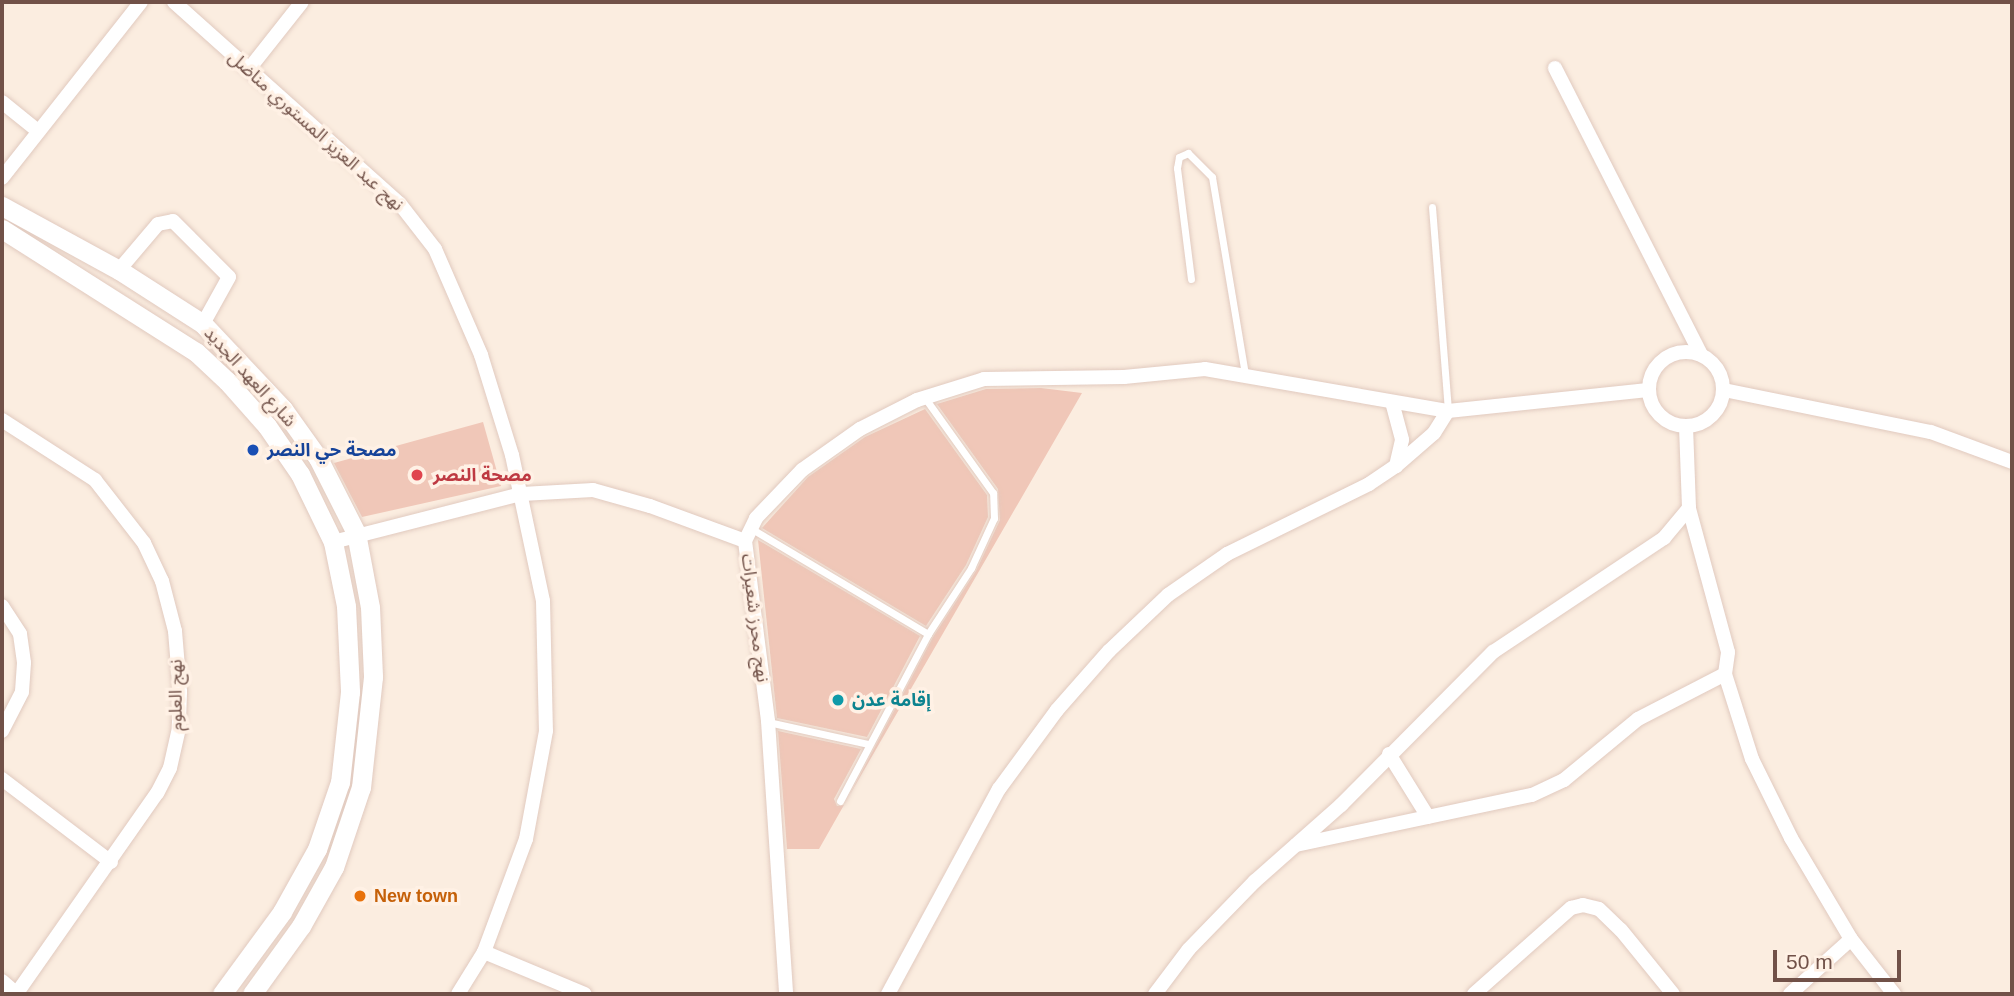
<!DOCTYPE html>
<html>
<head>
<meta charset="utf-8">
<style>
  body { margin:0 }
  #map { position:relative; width:2014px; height:996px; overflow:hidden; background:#fbede0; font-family:Arial,"Noto Sans Arabic",sans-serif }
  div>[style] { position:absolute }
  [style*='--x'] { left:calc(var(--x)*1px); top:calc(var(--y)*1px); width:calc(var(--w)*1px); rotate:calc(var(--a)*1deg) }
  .building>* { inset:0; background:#f0c7b8 }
  .roads { filter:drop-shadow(0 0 2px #e1cabf) drop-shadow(0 0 2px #e1cabf) }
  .lane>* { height:7px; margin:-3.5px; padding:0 3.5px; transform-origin:3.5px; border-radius:3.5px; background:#fff }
  .street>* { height:14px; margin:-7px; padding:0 7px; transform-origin:7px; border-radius:7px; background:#fff }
  .street>.ring { margin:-7px; padding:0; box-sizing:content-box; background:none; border:14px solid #fff; border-radius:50% }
  .secondary>* { height:19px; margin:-9.5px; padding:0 9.5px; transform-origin:9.5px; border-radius:9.5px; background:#fff }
  .dots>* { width:19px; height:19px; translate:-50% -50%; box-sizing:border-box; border:4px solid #fff1e5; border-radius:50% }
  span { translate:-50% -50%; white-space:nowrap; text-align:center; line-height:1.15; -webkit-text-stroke:7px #fff1e5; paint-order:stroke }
  .street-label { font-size:18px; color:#715148 }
  .transit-label { font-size:18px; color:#164399; font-weight:700 }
  .left { translate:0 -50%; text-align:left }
  .health-label { font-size:18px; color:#be3a42; font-weight:700 }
  .culture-label { font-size:18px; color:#0d838f; font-weight:700 }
  .food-label { font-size:18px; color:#c56008; font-weight:700 }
  .frame { position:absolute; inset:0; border:4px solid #715148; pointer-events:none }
  .scale { position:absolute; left:1773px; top:950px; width:128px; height:32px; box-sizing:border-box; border:4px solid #715148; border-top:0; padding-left:9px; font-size:21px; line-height:24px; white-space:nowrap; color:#715148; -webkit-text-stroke:5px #fff1e5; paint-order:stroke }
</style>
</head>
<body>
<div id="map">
  <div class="building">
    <div style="clip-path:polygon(1041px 388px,1082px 393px,849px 796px,933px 637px,976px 571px,1000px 520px,998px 489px,937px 404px,986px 389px)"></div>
    <div style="clip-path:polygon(925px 409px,987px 495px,988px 517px,966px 565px,926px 626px,762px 528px,808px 477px,865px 437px)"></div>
    <div style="clip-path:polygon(483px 422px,501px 486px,362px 517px,334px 463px)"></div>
    <div style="clip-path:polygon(758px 540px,920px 636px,867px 737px,777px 718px)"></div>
    <div style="clip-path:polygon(778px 731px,861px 749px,834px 799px,837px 806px,844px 805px,819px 849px,787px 849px)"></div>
  </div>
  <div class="roads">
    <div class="lane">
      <div style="--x:1432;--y:207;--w:205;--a:85.5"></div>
      <div style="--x:1191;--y:279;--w:112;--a:-97.2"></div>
      <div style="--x:1177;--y:168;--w:11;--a:-80"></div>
      <div style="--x:1179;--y:157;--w:10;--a:-24"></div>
      <div style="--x:1188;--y:153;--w:34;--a:45"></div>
      <div style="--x:1212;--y:177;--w:200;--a:80.5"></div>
      <div style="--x:752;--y:529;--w:205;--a:30.8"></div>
      <div style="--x:768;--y:722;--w:102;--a:12.4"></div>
      <div style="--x:840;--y:801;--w:189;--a:-62.2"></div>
      <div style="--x:928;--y:634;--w:79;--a:-56.9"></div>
      <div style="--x:971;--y:568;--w:55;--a:-65.3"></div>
      <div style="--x:994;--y:518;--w:25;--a:-92"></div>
      <div style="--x:993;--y:493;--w:117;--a:-125.6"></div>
    </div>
    <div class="street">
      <div style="--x:174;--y:2;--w:303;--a:41.8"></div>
      <div style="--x:400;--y:204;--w:57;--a:52.1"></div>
      <div style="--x:435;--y:249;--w:116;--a:66.5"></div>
      <div style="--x:481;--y:355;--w:105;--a:72.8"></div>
      <div style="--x:512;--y:455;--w:149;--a:78"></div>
      <div style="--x:543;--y:601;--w:130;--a:88.7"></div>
      <div style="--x:546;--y:731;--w:110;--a:100.5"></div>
      <div style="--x:526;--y:839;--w:121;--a:110.4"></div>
      <div style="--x:484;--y:952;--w:49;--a:121.8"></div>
      <div style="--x:1555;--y:68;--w:321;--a:63"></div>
      <div style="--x:249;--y:69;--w:85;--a:-51.7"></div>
      <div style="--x:2;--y:102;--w:46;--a:38.9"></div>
      <div style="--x:2;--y:178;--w:224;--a:-51.7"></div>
      <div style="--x:119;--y:270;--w:60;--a:-49.7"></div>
      <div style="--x:158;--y:224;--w:15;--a:-11"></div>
      <div style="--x:173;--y:221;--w:79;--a:45"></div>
      <div style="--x:229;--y:277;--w:54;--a:119"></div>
      <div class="ring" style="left:1649px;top:352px;width:60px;height:60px"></div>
      <div style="--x:1724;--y:390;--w:211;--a:11.5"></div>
      <div style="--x:1931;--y:432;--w:86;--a:20.3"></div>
      <div style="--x:1392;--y:402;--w:39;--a:75"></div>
      <div style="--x:1402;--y:440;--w:27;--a:103"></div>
      <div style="--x:2;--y:420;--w:111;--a:32.8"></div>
      <div style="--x:95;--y:480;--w:80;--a:52.1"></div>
      <div style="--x:144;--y:543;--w:42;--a:64.7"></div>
      <div style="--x:162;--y:581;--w:52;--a:75.4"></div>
      <div style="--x:175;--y:631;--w:61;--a:85.3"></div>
      <div style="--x:180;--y:692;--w:36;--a:92"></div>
      <div style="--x:179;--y:728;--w:41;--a:102.7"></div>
      <div style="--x:170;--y:768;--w:28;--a:117"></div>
      <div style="--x:157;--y:793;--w:246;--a:125"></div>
      <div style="--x:745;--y:541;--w:25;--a:-64"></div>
      <div style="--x:756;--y:518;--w:66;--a:-46.2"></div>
      <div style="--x:802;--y:470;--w:71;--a:-35.3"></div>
      <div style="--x:860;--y:429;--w:64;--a:-27"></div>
      <div style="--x:917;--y:400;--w:70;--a:-17.4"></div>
      <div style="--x:984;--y:379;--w:140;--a:-0.8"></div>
      <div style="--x:1124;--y:377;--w:81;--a:-5.6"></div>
      <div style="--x:1205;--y:369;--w:247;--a:9.8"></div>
      <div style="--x:1448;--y:411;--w:201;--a:-6"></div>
      <div style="--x:333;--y:542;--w:195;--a:-14.3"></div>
      <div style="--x:522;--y:494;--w:71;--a:-3.2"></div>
      <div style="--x:593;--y:490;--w:59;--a:15.7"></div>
      <div style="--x:650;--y:506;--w:101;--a:20.2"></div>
      <div style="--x:745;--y:541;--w:181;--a:82.7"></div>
      <div style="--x:768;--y:721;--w:274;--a:86.2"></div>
      <div style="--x:2;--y:606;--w:33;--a:57"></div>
      <div style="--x:20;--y:634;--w:29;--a:82"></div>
      <div style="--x:24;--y:663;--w:29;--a:94"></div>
      <div style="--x:22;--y:692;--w:44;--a:117.1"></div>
      <div style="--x:1725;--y:674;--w:89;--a:72.4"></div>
      <div style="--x:1752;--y:759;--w:88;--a:63.7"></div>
      <div style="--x:1791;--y:838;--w:117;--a:59.3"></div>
      <div style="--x:1851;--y:939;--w:70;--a:52"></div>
      <div style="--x:1389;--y:754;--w:74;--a:58.2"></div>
      <div style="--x:2;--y:779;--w:137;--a:37.3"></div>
      <div style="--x:1296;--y:845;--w:241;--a:-12"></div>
      <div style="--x:1532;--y:795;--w:35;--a:-25"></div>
      <div style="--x:1564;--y:780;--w:96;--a:-39.5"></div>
      <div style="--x:1638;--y:719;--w:98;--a:-27.3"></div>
      <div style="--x:1725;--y:674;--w:22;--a:-82"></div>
      <div style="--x:1728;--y:652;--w:149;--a:-105.2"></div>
      <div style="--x:1689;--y:508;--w:81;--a:-92.1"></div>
      <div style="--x:484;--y:952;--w:109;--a:22.6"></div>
      <div style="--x:2;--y:981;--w:18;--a:41"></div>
      <div style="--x:888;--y:994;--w:233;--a:-61.6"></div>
      <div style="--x:999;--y:789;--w:98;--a:-53.7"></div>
      <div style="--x:1057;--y:710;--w:79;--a:-48.6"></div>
      <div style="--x:1109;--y:651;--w:81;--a:-43.5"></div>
      <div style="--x:1168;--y:595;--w:72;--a:-34.8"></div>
      <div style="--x:1227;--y:554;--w:158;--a:-26.2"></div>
      <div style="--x:1369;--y:484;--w:32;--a:-34"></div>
      <div style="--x:1396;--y:466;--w:50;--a:-41"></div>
      <div style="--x:1434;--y:433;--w:26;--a:-58"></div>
      <div style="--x:1155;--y:994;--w:56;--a:-52.9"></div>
      <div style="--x:1189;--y:949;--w:95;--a:-45.9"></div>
      <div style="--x:1255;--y:881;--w:115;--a:-41.5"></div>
      <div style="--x:1341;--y:805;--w:216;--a:-45.2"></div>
      <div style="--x:1493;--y:652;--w:206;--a:-33.7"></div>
      <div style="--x:1664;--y:538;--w:39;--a:-50"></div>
      <div style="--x:1474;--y:994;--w:130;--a:-41.6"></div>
      <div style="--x:1571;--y:908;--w:12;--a:-14"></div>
      <div style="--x:1583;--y:905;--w:16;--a:14"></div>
      <div style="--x:1599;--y:909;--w:30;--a:44"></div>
      <div style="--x:1621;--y:930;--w:82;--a:50.9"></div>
      <div style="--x:1790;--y:994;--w:82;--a:-42"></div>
    </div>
    <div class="secondary">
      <div style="--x:2;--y:206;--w:133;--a:28.7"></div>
      <div style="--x:119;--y:270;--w:100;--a:32.7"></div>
      <div style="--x:203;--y:324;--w:117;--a:46.7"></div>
      <div style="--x:283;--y:409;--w:60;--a:54.5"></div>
      <div style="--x:318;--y:458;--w:84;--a:63.1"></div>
      <div style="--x:356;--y:533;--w:75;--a:79.3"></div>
      <div style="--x:370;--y:607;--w:70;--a:87.5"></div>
      <div style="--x:373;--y:677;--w:111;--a:96.2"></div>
      <div style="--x:361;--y:787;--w:84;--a:108.6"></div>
      <div style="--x:334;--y:867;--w:68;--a:119.2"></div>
      <div style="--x:301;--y:926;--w:84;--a:125.8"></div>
      <div style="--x:2;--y:229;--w:230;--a:32.4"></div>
      <div style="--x:196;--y:352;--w:42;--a:43.1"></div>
      <div style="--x:227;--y:381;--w:60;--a:48.4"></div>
      <div style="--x:267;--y:426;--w:58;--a:55.5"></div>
      <div style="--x:300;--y:474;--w:76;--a:64.1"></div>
      <div style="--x:333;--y:542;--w:65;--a:78.5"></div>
      <div style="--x:346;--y:606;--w:86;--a:87.3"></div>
      <div style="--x:350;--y:692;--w:91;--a:96.3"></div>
      <div style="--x:340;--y:782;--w:71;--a:108.9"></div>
      <div style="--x:317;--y:849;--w:72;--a:119.1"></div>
      <div style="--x:282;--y:912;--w:102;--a:126.2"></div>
    </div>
  </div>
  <div class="dots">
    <div style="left:253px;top:450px;background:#1a4fb4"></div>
    <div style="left:417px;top:475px;background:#e0444e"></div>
    <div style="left:838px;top:700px;background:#0f9aa8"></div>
    <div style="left:360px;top:896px;background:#e8710a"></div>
  </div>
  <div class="street-label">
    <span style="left:316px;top:131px;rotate:42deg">نهج عبد العزيز المستوري مناضل</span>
    <span style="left:250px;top:377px;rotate:48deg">شارع العهد الجديد</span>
    <span style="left:755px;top:618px;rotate:83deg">نهج محرز شعيرات</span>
    <span style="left:176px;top:695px;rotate:-90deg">نهج العلوم</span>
  </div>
  <div class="transit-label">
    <span class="left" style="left:267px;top:450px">مصحة حي النصر</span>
  </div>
  <div class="health-label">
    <span class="left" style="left:433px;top:475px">مصحة النصر</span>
  </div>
  <div class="culture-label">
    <span class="left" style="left:852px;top:700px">إقامة عدن</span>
  </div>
  <div class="food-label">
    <span class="left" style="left:374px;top:896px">New town</span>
  </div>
  <div class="frame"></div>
  <div class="scale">50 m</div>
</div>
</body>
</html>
